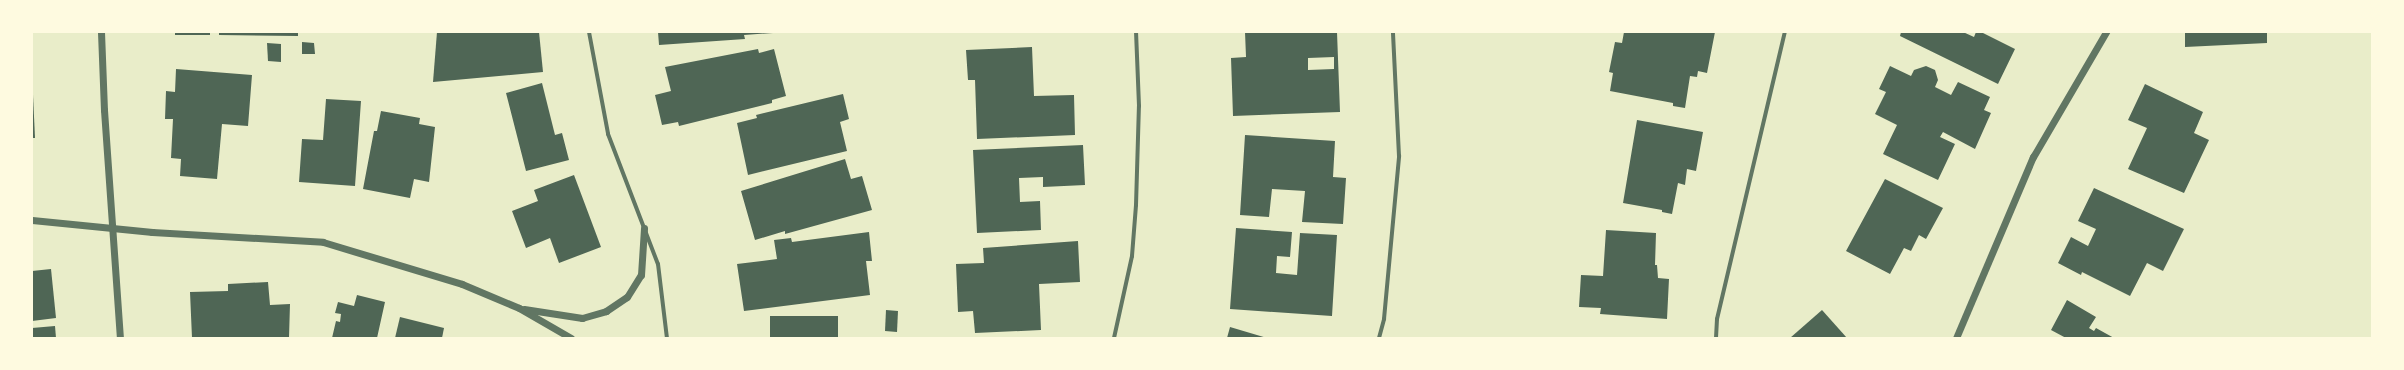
<!DOCTYPE html>
<html>
<head>
<meta charset="utf-8">
<style>
  body { margin:0 }
  #map { position:relative; width:2404px; height:370px; overflow:hidden; background:#e9edc9; font-family:Signika,sans-serif }
  div>[style] { position:absolute }
  [style*='--x'] { left:calc(var(--x)*1px); top:calc(var(--y)*1px); width:calc(var(--w)*1px); rotate:calc(var(--a)*1deg) }
  .building>* { inset:0; background:#4f6655 }
  .minor>* { height:4px; margin:-2px; padding:0 2px; transform-origin:2px; border-radius:2px; background:#617663 }
  .tertiary>* { height:7px; margin:-3.5px; padding:0 3.5px; transform-origin:3.5px; border-radius:3.5px; background:#617663 }
  span { translate:-50% -50%; white-space:nowrap; text-align:center; line-height:1.15; -webkit-text-stroke:3px #fefae0; paint-order:stroke }
  .frame { position:absolute; inset:0; border:33px solid #fefae0; pointer-events:none }
</style>
</head>
<body>
<div id="map">
  <div class="building">
    <div style="clip-path:polygon(175px 32px,210px 32px,210px 35px,175px 35px)"></div>
    <div style="clip-path:polygon(219px 32px,298px 32px,298px 36px,219px 35px)"></div>
    <div style="clip-path:polygon(437px 32px,539px 32px,543px 72px,433px 82px)"></div>
    <div style="clip-path:polygon(658px 32px,773px 32px,773px 33px,744px 35px,745px 39px,659px 45px)"></div>
    <div style="clip-path:polygon(evenodd,1245px 32px,1337px 32px,1340px 112px,1233px 116px,1231px 58px,1246px 57px,1245px 32px,1334px 57px,1334px 69px,1308px 70px,1308px 58px,1334px 57px)"></div>
    <div style="clip-path:polygon(1624px 32px,1715px 32px,1707px 73px,1698px 71px,1697px 77px,1690px 76px,1685px 108px,1673px 106px,1673px 103px,1610px 91px,1613px 73px,1609px 72px,1615px 42px,1622px 43px)"></div>
    <div style="clip-path:polygon(1901px 32px,1963px 32px,1974px 37px,1976px 32px,1981px 32px,2015px 49px,1998px 84px,1900px 36px)"></div>
    <div style="clip-path:polygon(2185px 32px,2267px 32px,2267px 43px,2185px 47px)"></div>
    <div style="clip-path:polygon(302px 42px,314px 43px,315px 54px,302px 54px)"></div>
    <div style="clip-path:polygon(267px 43px,281px 44px,281px 62px,268px 61px)"></div>
    <div style="clip-path:polygon(1032px 47px,1034px 96px,1074px 95px,1075px 135px,977px 139px,975px 80px,968px 80px,966px 50px)"></div>
    <div style="clip-path:polygon(758px 49px,759px 53px,774px 49px,786px 96px,772px 100px,772px 103px,679px 126px,678px 122px,662px 125px,655px 95px,671px 91px,665px 67px)"></div>
    <div style="clip-path:polygon(1890px 66px,1911px 76px,1914px 70px,1926px 66px,1935px 70px,1938px 80px,1935px 87px,1951px 95px,1958px 82px,1990px 97px,1984px 110px,1991px 113px,1975px 149px,1943px 132px,1940px 137px,1955px 144px,1938px 180px,1883px 154px,1897px 125px,1875px 114px,1886px 92px,1879px 89px)"></div>
    <div style="clip-path:polygon(176px 69px,252px 75px,248px 126px,222px 124px,217px 179px,180px 176px,181px 159px,171px 158px,173px 119px,165px 119px,166px 91px,175px 92px)"></div>
    <div style="clip-path:polygon(542px 83px,555px 135px,562px 133px,569px 160px,526px 171px,506px 93px)"></div>
    <div style="clip-path:polygon(2145px 84px,2203px 112px,2194px 133px,2209px 140px,2184px 193px,2128px 169px,2147px 128px,2128px 120px)"></div>
    <div style="clip-path:polygon(843px 94px,849px 119px,840px 122px,847px 151px,748px 175px,737px 123px,757px 118px,756px 115px)"></div>
    <div style="clip-path:polygon(32px 95px,33px 95px,35px 138px,32px 138px)"></div>
    <div style="clip-path:polygon(326px 99px,361px 101px,355px 186px,299px 182px,302px 139px,323px 140px)"></div>
    <div style="clip-path:polygon(381px 111px,420px 118px,419px 124px,435px 127px,429px 182px,414px 179px,410px 198px,363px 189px,374px 131px,377px 131px)"></div>
    <div style="clip-path:polygon(1637px 120px,1703px 132px,1696px 171px,1687px 169px,1685px 185px,1678px 183px,1672px 214px,1662px 212px,1662px 210px,1623px 203px)"></div>
    <div style="clip-path:polygon(1245px 135px,1335px 141px,1333px 177px,1346px 178px,1343px 224px,1302px 222px,1305px 191px,1272px 189px,1269px 217px,1240px 215px)"></div>
    <div style="clip-path:polygon(1083px 145px,1085px 185px,1043px 187px,1043px 177px,1019px 178px,1020px 202px,1040px 201px,1041px 230px,977px 233px,973px 150px)"></div>
    <div style="clip-path:polygon(845px 159px,851px 179px,862px 176px,872px 210px,785px 234px,785px 231px,755px 240px,741px 191px)"></div>
    <div style="clip-path:polygon(574px 175px,601px 247px,559px 263px,550px 238px,526px 248px,512px 211px,538px 201px,534px 190px)"></div>
    <div style="clip-path:polygon(1885px 179px,1943px 208px,1926px 239px,1919px 235px,1911px 251px,1904px 248px,1890px 274px,1846px 251px)"></div>
    <div style="clip-path:polygon(2094px 188px,2184px 229px,2163px 271px,2147px 263px,2130px 296px,2082px 272px,2081px 275px,2058px 263px,2071px 237px,2088px 246px,2096px 229px,2078px 221px)"></div>
    <div style="clip-path:polygon(1236px 228px,1292px 232px,1290px 257px,1277px 256px,1276px 273px,1297px 275px,1300px 233px,1337px 235px,1332px 316px,1230px 309px)"></div>
    <div style="clip-path:polygon(1606px 230px,1656px 233px,1655px 265px,1657px 265px,1658px 278px,1669px 279px,1667px 319px,1600px 314px,1601px 308px,1579px 307px,1581px 275px,1603px 276px)"></div>
    <div style="clip-path:polygon(869px 232px,872px 261px,866px 261px,870px 295px,744px 311px,737px 264px,777px 259px,774px 240px,791px 238px,792px 242px)"></div>
    <div style="clip-path:polygon(1078px 241px,1080px 282px,1039px 284px,1041px 330px,975px 333px,973px 311px,958px 312px,956px 264px,984px 263px,983px 248px)"></div>
    <div style="clip-path:polygon(51px 269px,56px 318px,32px 321px,32px 271px)"></div>
    <div style="clip-path:polygon(268px 282px,270px 305px,290px 304px,289px 338px,192px 338px,190px 292px,228px 291px,228px 284px)"></div>
    <div style="clip-path:polygon(357px 295px,385px 302px,377px 338px,332px 338px,336px 321px,340px 322px,341px 314px,335px 313px,338px 302px,354px 306px)"></div>
    <div style="clip-path:polygon(2067px 300px,2096px 317px,2089px 328px,2094px 331px,2096px 328px,2114px 338px,2066px 338px,2051px 330px)"></div>
    <div style="clip-path:polygon(886px 310px,898px 311px,897px 332px,885px 331px)"></div>
    <div style="clip-path:polygon(1822px 310px,1847px 338px,1790px 338px)"></div>
    <div style="clip-path:polygon(770px 316px,838px 316px,838px 338px,770px 338px)"></div>
    <div style="clip-path:polygon(400px 317px,444px 328px,442px 338px,395px 338px)"></div>
    <div style="clip-path:polygon(55px 326px,56px 338px,32px 338px,32px 328px)"></div>
    <div style="clip-path:polygon(1230px 327px,1267px 338px,1227px 338px)"></div>
  </div>
  <div class="minor">
    <div style="--x:589;--y:32;--w:104;--a:79.4"></div>
    <div style="--x:608;--y:134;--w:139;--a:69"></div>
    <div style="--x:658;--y:264;--w:75;--a:83.1"></div>
    <div style="--x:1114;--y:338;--w:84;--a:-77.6"></div>
    <div style="--x:1132;--y:256;--w:51;--a:-85.5"></div>
    <div style="--x:1136;--y:205;--w:99;--a:-88.3"></div>
    <div style="--x:1139;--y:106;--w:74;--a:-92.3"></div>
    <div style="--x:1379;--y:338;--w:20;--a:-75"></div>
    <div style="--x:1384;--y:319;--w:164;--a:-84.7"></div>
    <div style="--x:1399;--y:156;--w:124;--a:-92.8"></div>
    <div style="--x:1716;--y:338;--w:19;--a:-87"></div>
    <div style="--x:1717;--y:319;--w:295;--a:-76.7"></div>
  </div>
  <div class="tertiary">
    <div style="--x:101;--y:32;--w:78;--a:87.8"></div>
    <div style="--x:104;--y:110;--w:229;--a:86"></div>
    <div style="--x:32;--y:220;--w:121;--a:5.7"></div>
    <div style="--x:152;--y:232;--w:171;--a:3.3"></div>
    <div style="--x:323;--y:242;--w:145;--a:16.8"></div>
    <div style="--x:462;--y:284;--w:62;--a:22.8"></div>
    <div style="--x:519;--y:308;--w:60;--a:30"></div>
    <div style="--x:524;--y:309;--w:59;--a:8.8"></div>
    <div style="--x:582;--y:318;--w:25;--a:-16"></div>
    <div style="--x:606;--y:311;--w:25;--a:-34"></div>
    <div style="--x:627;--y:297;--w:26;--a:-58"></div>
    <div style="--x:641;--y:275;--w:47;--a:-86.3"></div>
    <div style="--x:1956;--y:338;--w:197;--a:-67"></div>
    <div style="--x:2033;--y:157;--w:145;--a:-59.7"></div>
  </div>
  <div class="frame"></div>
</div>
</body>
</html>
